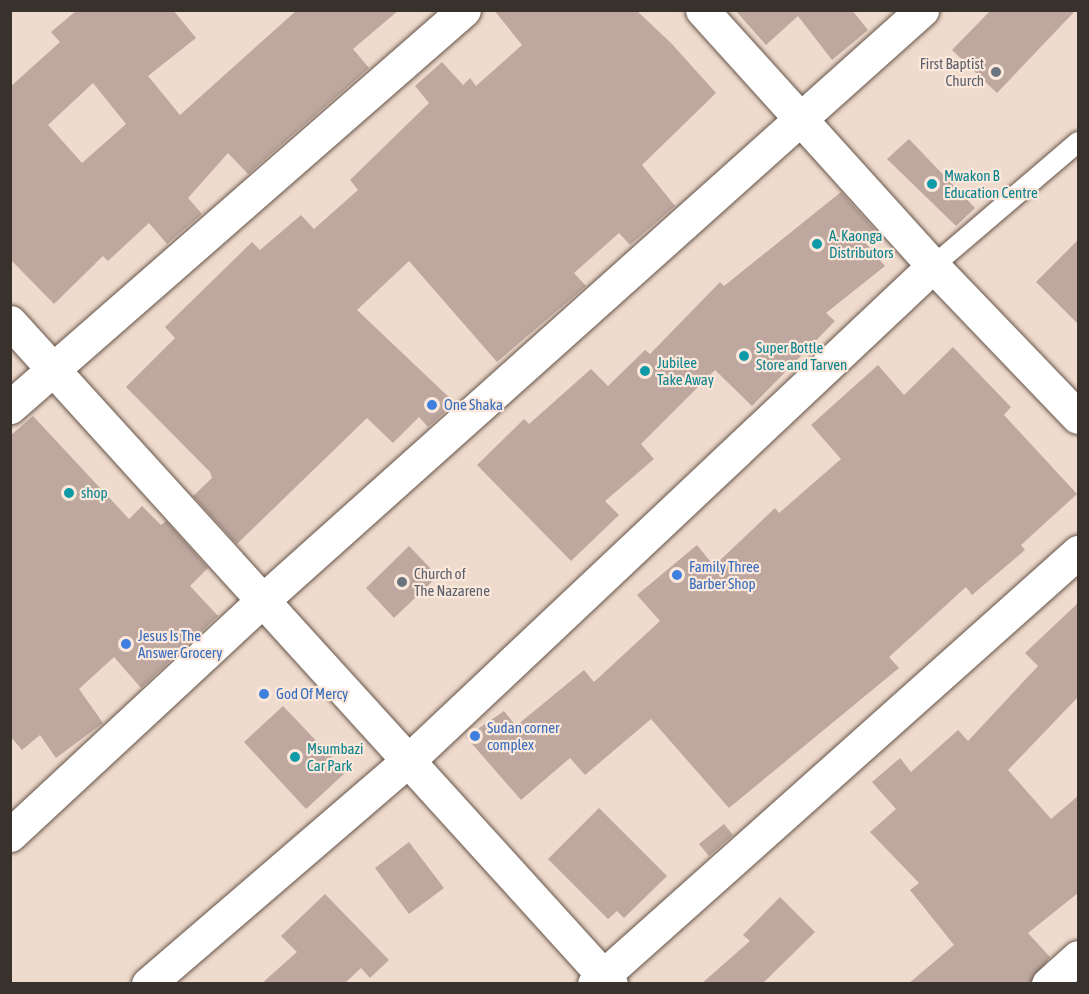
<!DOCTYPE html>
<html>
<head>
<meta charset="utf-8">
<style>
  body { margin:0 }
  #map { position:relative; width:1089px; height:994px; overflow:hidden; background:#efdbcd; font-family:"Asap Condensed",sans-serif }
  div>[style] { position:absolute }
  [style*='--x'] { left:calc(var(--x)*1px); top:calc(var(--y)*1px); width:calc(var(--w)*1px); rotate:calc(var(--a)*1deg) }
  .building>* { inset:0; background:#bda79f }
  .roads { filter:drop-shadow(0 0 2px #655449) drop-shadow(0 0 2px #655449) }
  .lane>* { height:20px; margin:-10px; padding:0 10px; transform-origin:10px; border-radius:10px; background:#fff }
  .street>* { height:33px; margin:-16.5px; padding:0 16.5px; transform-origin:16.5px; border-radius:16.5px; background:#fff }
  .dots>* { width:16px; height:16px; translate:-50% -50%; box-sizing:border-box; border:3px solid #fce8db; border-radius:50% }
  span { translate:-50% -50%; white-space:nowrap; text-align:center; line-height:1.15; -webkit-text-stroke:4.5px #fce8db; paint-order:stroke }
  .worship-label { font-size:15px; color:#5b616d }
  .right { translate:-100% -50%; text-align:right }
  .left { translate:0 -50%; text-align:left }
  .culture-label { font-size:15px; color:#0d838f }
  .shop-label { font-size:15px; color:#366cbe }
  .frame { position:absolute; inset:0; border:12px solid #38312c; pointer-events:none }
</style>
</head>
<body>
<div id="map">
  <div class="building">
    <div style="clip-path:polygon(evenodd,77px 10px,173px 10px,196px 38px,148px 76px,180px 115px,297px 10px,399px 10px,353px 49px,369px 68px,248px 174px,228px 153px,188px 198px,202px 214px,167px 244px,149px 223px,108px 261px,103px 256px,54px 304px,10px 259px,10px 87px,60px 42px,51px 32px,77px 10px,93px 83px,126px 124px,82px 163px,48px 125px,93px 83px)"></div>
    <div style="clip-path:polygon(494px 10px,636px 10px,671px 43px,716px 93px,642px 165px,675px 206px,630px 245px,619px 233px,574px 273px,586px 286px,497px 362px,409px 261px,357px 310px,455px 403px,428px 427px,419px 417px,393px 443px,367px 418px,237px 544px,193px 496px,212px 478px,210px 472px,126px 387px,175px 338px,165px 327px,252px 242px,260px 250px,301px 215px,314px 229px,358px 190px,350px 180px,429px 103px,415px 86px,442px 62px,463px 85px,470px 78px,476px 86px,522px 45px)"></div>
    <div style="clip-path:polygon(735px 10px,852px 10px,868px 30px,832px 60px,798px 16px,766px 45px)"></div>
    <div style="clip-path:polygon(991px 10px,1076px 10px,997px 93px,952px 50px)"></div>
    <div style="clip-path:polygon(909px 139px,975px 208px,956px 226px,887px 159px)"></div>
    <div style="clip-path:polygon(841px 192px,875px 230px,863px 240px,885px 266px,826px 313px,835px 321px,752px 406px,715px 370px,641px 444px,654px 459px,605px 501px,619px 515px,571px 561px,477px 465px,524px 419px,529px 424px,591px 369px,608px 386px,645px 350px,650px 354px,720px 282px,724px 286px)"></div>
    <div style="clip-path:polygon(1078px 240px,1078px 324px,1036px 282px)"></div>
    <div style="clip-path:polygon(953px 347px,1011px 407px,1004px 415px,1077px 494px,1021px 545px,1025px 550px,972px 595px,966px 587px,889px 657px,899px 668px,729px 808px,651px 719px,585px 775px,570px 758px,521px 800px,466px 737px,504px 711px,516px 726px,584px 670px,594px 682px,660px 621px,637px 595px,697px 545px,714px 566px,775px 508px,779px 513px,841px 459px,811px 425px,878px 365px,904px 395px)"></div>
    <div style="clip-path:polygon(33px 416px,129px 519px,142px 506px,161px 525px,166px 521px,208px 568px,190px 586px,218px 616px,141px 688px,114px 657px,79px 689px,103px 723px,56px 758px,40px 735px,22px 750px,10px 736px,10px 436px)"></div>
    <div style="clip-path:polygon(409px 546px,438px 576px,394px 618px,366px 588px)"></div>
    <div style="clip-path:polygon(1078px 603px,1078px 697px,1008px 770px,1051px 819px,1078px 796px,1078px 893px,1028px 933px,1050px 957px,1030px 984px,908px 984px,954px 945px,910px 890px,919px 883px,870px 832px,896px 809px,872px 782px,900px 758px,911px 772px,958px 730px,968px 741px,1038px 666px,1025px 653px)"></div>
    <div style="clip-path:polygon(283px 706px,346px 772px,306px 809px,244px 742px)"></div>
    <div style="clip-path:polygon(599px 808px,667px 876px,624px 918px,617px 911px,608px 919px,548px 859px)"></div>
    <div style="clip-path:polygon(724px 824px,733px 835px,709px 856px,699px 844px)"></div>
    <div style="clip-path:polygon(409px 842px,444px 888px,409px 914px,375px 868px)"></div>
    <div style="clip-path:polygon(325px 894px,389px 960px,370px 978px,361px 968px,344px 984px,261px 984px,297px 952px,281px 936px)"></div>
    <div style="clip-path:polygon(780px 897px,815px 932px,762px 984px,701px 984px,750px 941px,743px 935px)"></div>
  </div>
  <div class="roads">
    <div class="lane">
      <div style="--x:933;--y:266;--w:191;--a:-40.5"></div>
    </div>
    <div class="street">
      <div style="--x:702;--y:10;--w:345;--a:47.9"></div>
      <div style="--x:933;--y:266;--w:209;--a:46.2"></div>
      <div style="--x:10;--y:322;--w:894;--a:47.77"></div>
      <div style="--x:10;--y:407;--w:603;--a:-41.17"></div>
      <div style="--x:10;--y:835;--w:344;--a:-42.9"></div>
      <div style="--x:262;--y:601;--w:886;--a:-41.84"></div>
      <div style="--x:148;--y:984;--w:347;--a:-40.7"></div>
      <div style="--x:411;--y:758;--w:717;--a:-43.31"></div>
      <div style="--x:594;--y:984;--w:649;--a:-41.75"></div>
      <div style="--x:1048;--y:984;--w:40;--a:-42"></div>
    </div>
  </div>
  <div class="dots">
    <div style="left:996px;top:72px;background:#6b7280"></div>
    <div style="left:932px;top:184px;background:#0f9aa8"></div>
    <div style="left:817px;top:244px;background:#0f9aa8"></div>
    <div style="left:744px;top:356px;background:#0f9aa8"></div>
    <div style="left:645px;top:371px;background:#0f9aa8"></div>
    <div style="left:432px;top:405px;background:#3f7fe0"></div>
    <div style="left:69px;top:493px;background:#0f9aa8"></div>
    <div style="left:677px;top:575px;background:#3f7fe0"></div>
    <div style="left:402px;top:582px;background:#6b7280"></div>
    <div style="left:126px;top:644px;background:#3f7fe0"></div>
    <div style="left:264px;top:694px;background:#3f7fe0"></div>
    <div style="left:475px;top:736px;background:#3f7fe0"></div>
    <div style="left:295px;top:757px;background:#0f9aa8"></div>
  </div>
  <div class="worship-label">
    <span class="right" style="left:984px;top:72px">First Baptist<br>Church</span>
    <span class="left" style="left:414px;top:582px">Church of<br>The Nazarene</span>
  </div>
  <div class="culture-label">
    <span class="left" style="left:944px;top:184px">Mwakon B<br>Education Centre</span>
    <span class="left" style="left:829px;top:244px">A. Kaonga<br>Distributors</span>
    <span class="left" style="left:756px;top:356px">Super Bottle<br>Store and Tarven</span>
    <span class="left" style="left:657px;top:371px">Jubilee<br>Take Away</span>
    <span class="left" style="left:81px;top:493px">shop</span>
    <span class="left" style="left:307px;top:757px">Msumbazi<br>Car Park</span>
  </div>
  <div class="shop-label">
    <span class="left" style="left:444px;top:405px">One Shaka</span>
    <span class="left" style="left:689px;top:575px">Family Three<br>Barber Shop</span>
    <span class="left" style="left:138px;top:644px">Jesus Is The<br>Answer Grocery</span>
    <span class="left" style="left:276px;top:694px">God Of Mercy</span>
    <span class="left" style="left:487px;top:736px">Sudan corner<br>complex</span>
  </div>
  <div class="frame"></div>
</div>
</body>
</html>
